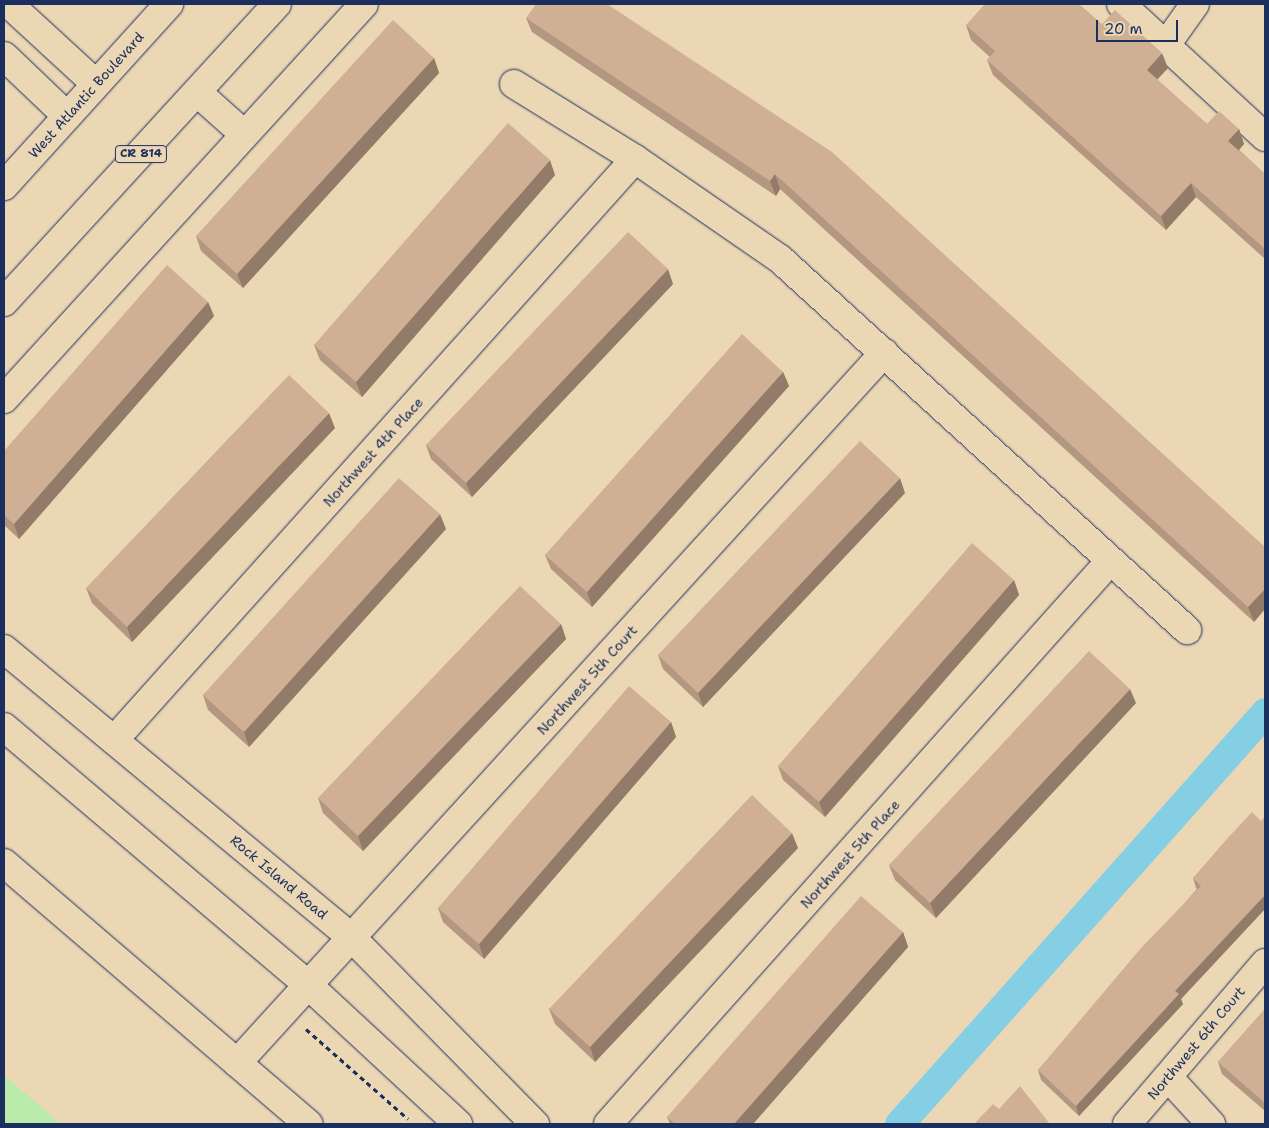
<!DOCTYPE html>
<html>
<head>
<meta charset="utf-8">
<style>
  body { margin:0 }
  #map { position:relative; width:1269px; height:1128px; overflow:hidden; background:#ecd7b5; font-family:"Shantell Sans",sans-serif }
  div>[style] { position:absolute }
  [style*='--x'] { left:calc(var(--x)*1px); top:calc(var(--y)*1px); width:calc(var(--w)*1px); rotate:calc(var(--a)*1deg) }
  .green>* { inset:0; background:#b9ebab }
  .canal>* { height:29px; margin:-14.5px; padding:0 14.5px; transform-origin:14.5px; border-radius:14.5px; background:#84cfe4 }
  .path>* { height:3px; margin-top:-1.5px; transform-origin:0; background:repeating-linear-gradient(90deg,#1b2f5e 0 5px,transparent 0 9px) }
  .roads { filter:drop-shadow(0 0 1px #1b2f5e) drop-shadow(0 0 1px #1b2f5e) }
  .minor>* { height:28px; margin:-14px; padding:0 14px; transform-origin:14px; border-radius:14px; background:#ecd7b5 }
  .major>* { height:28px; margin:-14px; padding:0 14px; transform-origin:14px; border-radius:14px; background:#ecd7b5 }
  .wall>* { inset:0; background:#b39780 }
  .shaded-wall>* { inset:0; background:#927b68 }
  .building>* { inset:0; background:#d0b095 }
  span { translate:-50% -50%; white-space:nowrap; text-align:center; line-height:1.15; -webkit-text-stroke:4px #ecd7b5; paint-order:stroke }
  .shield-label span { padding:1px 4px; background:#ecd7b5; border:1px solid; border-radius:4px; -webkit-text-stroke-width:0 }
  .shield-label { font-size:12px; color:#1b2f5e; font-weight:700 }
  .street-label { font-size:14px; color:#1b2f5e }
  .frame { position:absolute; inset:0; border:5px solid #1b2f5e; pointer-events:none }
  .scale { position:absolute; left:1096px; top:20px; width:82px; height:22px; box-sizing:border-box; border:2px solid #1b2f5e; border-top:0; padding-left:6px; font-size:15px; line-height:18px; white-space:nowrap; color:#1b2f5e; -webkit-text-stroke:4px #ecd7b5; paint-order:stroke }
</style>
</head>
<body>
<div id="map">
  <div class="green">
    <div style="clip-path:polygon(4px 1075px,61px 1124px,4px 1124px)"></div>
  </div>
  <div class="canal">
    <div style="--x:899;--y:1124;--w:551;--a:-48.38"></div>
  </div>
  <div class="path">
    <div style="--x:306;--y:1029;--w:136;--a:41.4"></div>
  </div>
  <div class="roads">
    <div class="minor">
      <div style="--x:9;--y:4;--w:118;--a:42.6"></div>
      <div style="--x:1121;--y:4;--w:196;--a:42.7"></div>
      <div style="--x:1166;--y:45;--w:50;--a:-54.7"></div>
      <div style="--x:4;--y:56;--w:86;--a:43.6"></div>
      <div style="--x:514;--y:84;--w:142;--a:31.8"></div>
      <div style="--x:635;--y:159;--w:176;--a:34.6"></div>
      <div style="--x:780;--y:259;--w:551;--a:42.35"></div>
      <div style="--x:198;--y:93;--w:62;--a:41.7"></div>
      <div style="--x:4;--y:399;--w:534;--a:-47.65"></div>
      <div style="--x:114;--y:740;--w:780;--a:-48.12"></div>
      <div style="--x:4;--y:863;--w:401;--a:40.6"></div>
      <div style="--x:237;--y:1063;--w:961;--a:-47.66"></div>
      <div style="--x:1168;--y:1077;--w:64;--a:47.5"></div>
      <div style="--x:608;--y:1124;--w:754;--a:-48.28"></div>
      <div style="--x:1127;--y:1124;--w:212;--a:-49.4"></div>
    </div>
    <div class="major">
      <div style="--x:4;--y:186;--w:246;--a:-47.8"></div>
      <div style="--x:4;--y:302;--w:404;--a:-47.5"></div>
      <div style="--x:4;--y:649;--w:454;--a:39.7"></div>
      <div style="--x:353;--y:939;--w:260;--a:45.5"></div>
      <div style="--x:4;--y:727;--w:397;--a:40.3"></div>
      <div style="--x:307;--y:984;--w:206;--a:42.8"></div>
    </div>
  </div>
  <div class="wall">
    <div style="clip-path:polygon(607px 4px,1265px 547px,1265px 609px,1254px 622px,780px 189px,776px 196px,532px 32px,526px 18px)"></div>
    <div style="clip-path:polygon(1102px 24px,1168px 68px,1157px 80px,1207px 124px,1239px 129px,1244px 144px,1239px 150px,1265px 174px,1265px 259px,1196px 197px,1166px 230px,993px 75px,987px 60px,990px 57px,971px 40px,966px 25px)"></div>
    <div style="clip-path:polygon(434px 58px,439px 73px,243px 288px,201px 251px,196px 236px)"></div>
    <div style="clip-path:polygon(555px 175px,362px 397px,320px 360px,314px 345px)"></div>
    <div style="clip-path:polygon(673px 284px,472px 497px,431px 459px,426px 445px)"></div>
    <div style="clip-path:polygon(208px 302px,214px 316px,19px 539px,4px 525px,4px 451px)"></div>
    <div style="clip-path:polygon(783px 372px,789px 386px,592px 607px,551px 569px,545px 555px)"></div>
    <div style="clip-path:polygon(335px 428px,132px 642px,92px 603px,86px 588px)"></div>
    <div style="clip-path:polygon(905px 493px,703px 707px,663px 669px,658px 655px)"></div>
    <div style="clip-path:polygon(446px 529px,249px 747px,208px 710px,203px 695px)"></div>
    <div style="clip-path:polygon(1014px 580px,1019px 595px,825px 817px,783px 780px,778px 766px)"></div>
    <div style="clip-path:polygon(561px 624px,566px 639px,363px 851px,323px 813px,318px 798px)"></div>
    <div style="clip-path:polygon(1136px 703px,936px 918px,895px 880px,889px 865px)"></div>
    <div style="clip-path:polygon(671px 722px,676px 737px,484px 959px,443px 922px,438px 908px)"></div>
    <div style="clip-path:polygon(1265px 817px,1265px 909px,1181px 999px,1183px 1004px,1079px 1116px,1041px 1080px,1038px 1070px,1197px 889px,1196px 888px,1193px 878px,1261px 821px)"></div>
    <div style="clip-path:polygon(798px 848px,595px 1062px,555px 1024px,549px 1009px)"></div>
    <div style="clip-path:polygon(903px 932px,908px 947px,753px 1124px,670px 1124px,667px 1117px)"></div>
    <div style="clip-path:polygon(1265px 1009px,1265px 1111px,1222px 1074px,1218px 1062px)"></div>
  </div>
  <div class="shaded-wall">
    <div style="clip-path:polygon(1162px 53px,1168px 68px,1152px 85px,1147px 70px)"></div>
    <div style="clip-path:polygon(434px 58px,439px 73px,243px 288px,237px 274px)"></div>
    <div style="clip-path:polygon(1239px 129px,1244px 144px,1234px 156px,1228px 141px)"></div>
    <div style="clip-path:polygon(550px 160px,555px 175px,362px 397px,356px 382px)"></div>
    <div style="clip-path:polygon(775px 174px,780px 189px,776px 196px,770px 181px)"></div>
    <div style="clip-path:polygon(1191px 183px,1196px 197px,1166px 230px,1161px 216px)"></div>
    <div style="clip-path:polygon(668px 269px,673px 284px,472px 497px,466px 483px)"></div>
    <div style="clip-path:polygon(208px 302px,214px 316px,19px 539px,14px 524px)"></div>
    <div style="clip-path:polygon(783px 372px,789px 386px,592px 607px,587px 592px)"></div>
    <div style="clip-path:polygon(329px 413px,335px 428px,132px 642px,127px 627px)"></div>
    <div style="clip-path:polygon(900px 478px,905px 493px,703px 707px,698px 693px)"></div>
    <div style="clip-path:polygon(440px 514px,446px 529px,249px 747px,244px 732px)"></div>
    <div style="clip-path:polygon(1014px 580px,1019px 595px,825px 817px,819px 802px)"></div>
    <div style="clip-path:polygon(1265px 589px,1265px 609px,1254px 622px,1248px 607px)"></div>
    <div style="clip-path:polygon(561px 624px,566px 639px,363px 851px,358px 836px)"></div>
    <div style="clip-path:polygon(1130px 689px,1136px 703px,936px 918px,930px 903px)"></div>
    <div style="clip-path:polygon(671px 722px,676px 737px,484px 959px,479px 944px)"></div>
    <div style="clip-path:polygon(792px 833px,798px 848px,595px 1062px,590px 1047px)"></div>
    <div style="clip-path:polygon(1265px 895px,1265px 909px,1181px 999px,1183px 1004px,1079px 1116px,1076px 1106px,1175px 991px)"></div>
    <div style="clip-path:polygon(903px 932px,908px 947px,753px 1124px,734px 1124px)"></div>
  </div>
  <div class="building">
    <div style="clip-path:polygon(536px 4px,607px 4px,832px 152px,1265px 547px,1265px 589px,1248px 607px,775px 174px,770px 181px,526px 18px)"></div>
    <div style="clip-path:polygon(985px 4px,1079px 4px,1102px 24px,1115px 10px,1162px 53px,1147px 70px,1207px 124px,1219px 111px,1239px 129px,1228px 141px,1265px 174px,1265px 249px,1191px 183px,1161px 216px,987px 60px,995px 51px,966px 25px)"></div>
    <div style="clip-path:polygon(393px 20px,434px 58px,237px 274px,196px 236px)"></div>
    <div style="clip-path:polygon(508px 123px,550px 160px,356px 382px,314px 345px)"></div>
    <div style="clip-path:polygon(628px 232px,668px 269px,466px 483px,426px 445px)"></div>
    <div style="clip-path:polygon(167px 265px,208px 302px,14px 524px,4px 515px,4px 451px)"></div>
    <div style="clip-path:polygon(742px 334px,783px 372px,587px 592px,545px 555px)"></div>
    <div style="clip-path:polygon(289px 375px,329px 413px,127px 627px,86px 588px)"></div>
    <div style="clip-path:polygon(860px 441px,900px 478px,698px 693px,658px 655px)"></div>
    <div style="clip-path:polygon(399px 478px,440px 514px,244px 732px,203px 695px)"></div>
    <div style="clip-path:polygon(972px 543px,1014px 580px,819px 802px,778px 766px)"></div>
    <div style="clip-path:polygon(520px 586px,561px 624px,358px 836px,318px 798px)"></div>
    <div style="clip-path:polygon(1089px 651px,1130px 689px,930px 903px,889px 865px)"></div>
    <div style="clip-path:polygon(629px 686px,671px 722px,479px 944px,438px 908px)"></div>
    <div style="clip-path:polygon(752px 795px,792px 833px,590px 1047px,549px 1009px)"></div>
    <div style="clip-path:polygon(1252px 812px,1261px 821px,1265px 817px,1265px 895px,1175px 991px,1179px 994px,1076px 1106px,1038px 1070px,1141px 948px,1201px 886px,1193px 878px,1226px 840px)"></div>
    <div style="clip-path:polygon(861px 896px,903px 932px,734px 1124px,675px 1124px,667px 1117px)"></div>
    <div style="clip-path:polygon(1265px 1009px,1265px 1103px,1218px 1062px)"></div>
    <div style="clip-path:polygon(1020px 1086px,1050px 1124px,974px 1124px,993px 1104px,999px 1109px)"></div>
  </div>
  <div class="shield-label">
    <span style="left:141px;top:154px">CR 814</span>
  </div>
  <div class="street-label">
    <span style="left:86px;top:95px;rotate:-48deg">West Atlantic Boulevard</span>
    <span style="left:373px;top:452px;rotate:-48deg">Northwest 4th Place</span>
    <span style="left:587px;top:680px;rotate:-48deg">Northwest 5th Court</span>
    <span style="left:850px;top:854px;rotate:-48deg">Northwest 5th Place</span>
    <span style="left:279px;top:877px;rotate:40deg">Rock Island Road</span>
    <span style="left:1196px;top:1043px;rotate:-50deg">Northwest 6th Court</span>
  </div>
  <div class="frame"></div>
  <div class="scale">20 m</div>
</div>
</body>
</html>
